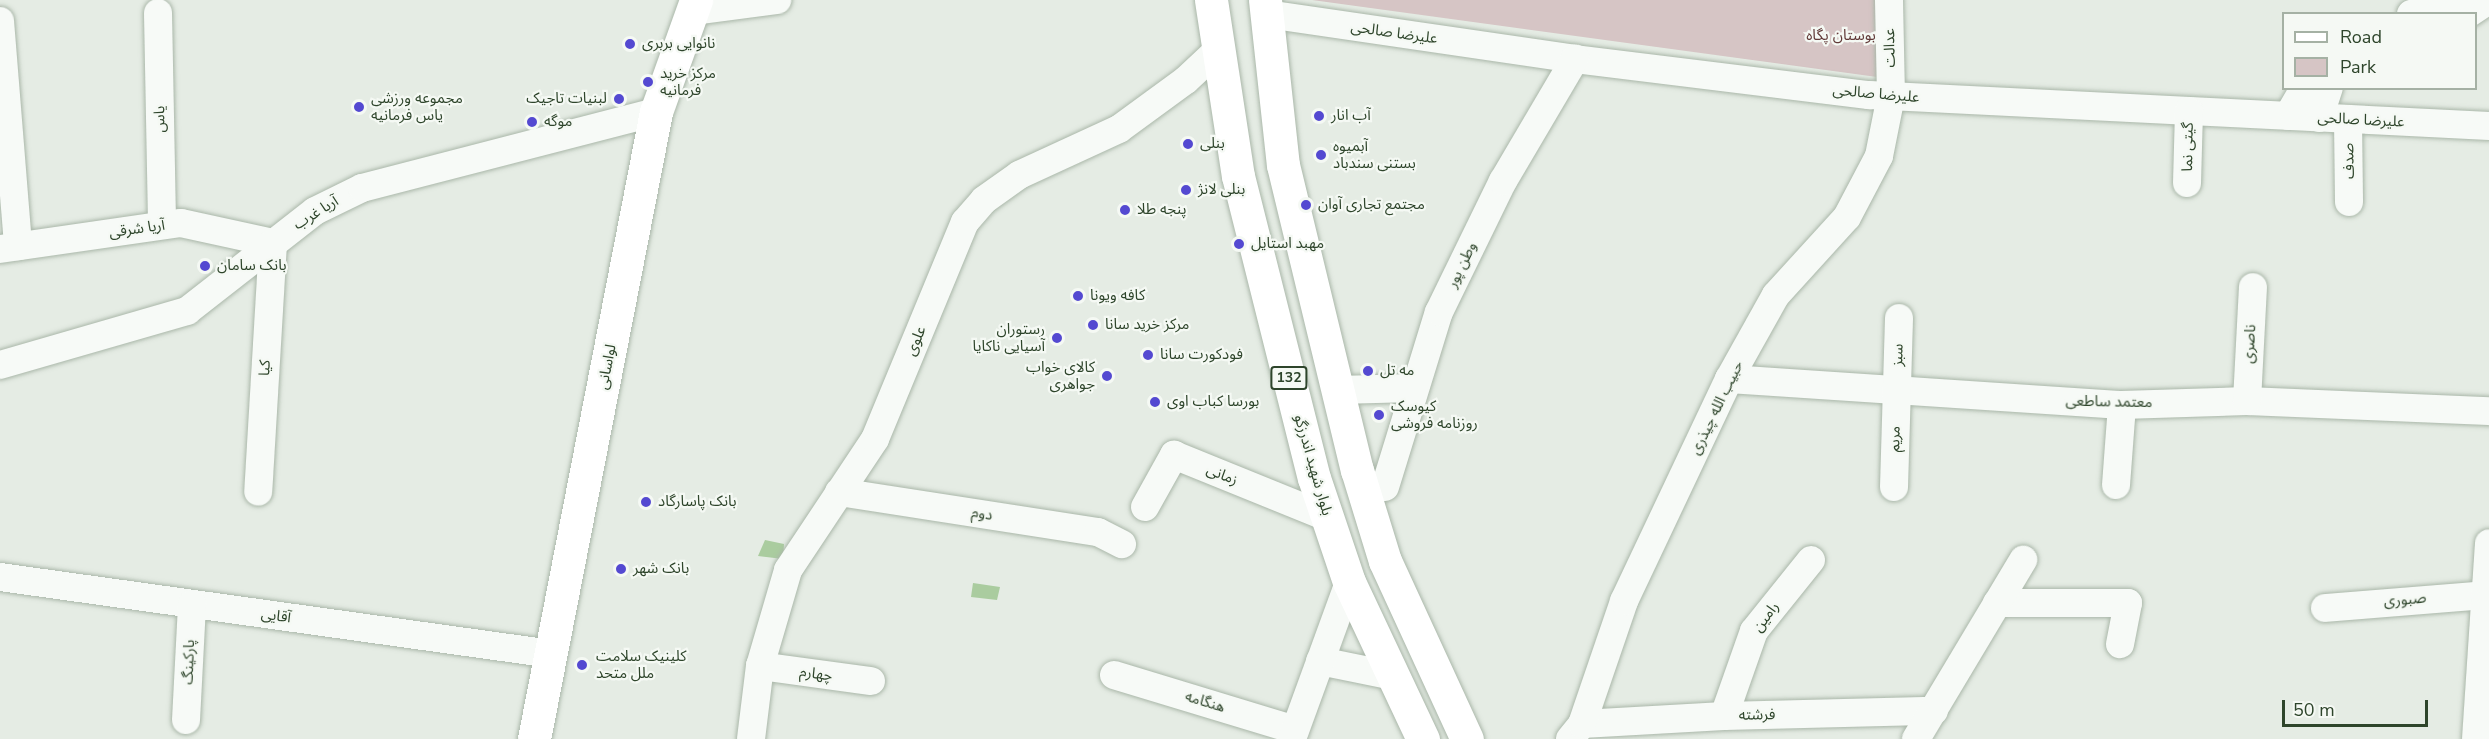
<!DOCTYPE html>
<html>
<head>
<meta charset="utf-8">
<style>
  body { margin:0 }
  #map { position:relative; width:2489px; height:739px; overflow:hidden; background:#e5ece4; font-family:"Nunito Sans","Noto Sans Arabic",sans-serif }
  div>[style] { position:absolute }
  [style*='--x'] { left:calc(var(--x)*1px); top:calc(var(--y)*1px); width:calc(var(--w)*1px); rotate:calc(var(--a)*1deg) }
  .green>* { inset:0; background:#d6c5c5 }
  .water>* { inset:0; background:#aacc9f }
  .roads { filter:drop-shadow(0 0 2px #aab7a9) drop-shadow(0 0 2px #aab7a9) }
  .minor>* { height:28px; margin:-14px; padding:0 14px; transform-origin:14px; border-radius:14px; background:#f7faf7 }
  .major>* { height:33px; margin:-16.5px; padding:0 16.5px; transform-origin:16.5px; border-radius:16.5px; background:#fff }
  .dots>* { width:16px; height:16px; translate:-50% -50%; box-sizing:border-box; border:3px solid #f5f9f4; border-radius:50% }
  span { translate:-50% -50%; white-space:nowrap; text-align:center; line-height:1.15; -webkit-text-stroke:4.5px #f5f9f4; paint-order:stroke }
  .shield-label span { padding:2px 4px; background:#f5f9f4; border:2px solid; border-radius:4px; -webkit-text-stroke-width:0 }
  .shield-label { font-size:14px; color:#2e452b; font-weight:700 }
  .street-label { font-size:15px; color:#2e452b }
  .park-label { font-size:15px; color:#613a38 }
  .poi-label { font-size:15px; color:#2e452b }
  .left { translate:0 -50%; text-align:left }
  .right { translate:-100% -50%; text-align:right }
  .legend { position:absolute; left:2282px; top:12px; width:195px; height:78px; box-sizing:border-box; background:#f5f9f4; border:2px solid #a5b1a4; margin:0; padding:8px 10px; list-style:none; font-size:18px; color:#2e452b }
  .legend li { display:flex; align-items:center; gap:12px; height:30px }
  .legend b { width:30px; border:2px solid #a5b1a4 }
  .scale { position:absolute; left:2282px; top:700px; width:146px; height:27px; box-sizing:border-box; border:3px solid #2e452b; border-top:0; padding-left:8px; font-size:18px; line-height:21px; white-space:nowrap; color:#2e452b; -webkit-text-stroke:4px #f5f9f4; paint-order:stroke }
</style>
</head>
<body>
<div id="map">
  <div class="green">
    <div style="clip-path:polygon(1312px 0,1878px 0,1877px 77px)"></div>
  </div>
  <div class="water">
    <div style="clip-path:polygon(765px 540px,784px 544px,783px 559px,758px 556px)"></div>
    <div style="clip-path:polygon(973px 583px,1000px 587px,997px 600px,971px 597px)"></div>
  </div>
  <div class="roads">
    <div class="minor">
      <div style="--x:693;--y:11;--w:85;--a:-7.5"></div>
      <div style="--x:158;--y:13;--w:212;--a:88.9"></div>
      <div style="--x:1267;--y:14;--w:311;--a:8.3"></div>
      <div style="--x:1575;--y:59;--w:296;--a:7"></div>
      <div style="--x:1869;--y:95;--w:621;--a:2.86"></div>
      <div style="--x:2411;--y:14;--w:50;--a:-16.3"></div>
      <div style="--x:2468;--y:14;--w:25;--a:-34"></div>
      <div style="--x:0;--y:21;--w:226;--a:85.4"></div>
      <div style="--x:2288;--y:116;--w:32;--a:-60"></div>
      <div style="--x:2319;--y:118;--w:32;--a:-72"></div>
      <div style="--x:2348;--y:119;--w:83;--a:89.3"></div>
      <div style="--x:2187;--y:183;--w:72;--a:-88.4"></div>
      <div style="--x:0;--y:249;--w:183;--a:-8.2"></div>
      <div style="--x:181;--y:223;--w:94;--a:12.3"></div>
      <div style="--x:273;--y:243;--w:249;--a:93.4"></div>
      <div style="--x:0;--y:365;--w:195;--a:-16.1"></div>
      <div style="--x:187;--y:311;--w:162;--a:-38"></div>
      <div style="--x:315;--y:211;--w:52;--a:-26.1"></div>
      <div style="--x:362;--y:188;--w:304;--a:-14.5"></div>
      <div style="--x:1729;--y:379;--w:394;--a:3.8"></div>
      <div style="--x:2122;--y:405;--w:125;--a:-1.8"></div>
      <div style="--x:2247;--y:401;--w:242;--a:2.4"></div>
      <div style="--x:1338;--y:390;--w:76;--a:-1.5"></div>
      <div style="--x:2247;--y:401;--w:114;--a:-87"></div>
      <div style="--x:2116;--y:485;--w:80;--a:-85.7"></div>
      <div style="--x:1385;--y:487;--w:183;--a:-72.9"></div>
      <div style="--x:1439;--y:312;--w:146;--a:-64"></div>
      <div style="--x:1503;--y:181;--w:142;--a:-59.5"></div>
      <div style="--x:1894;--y:487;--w:169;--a:-88.3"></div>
      <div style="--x:839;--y:492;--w:262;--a:8.8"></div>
      <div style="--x:1098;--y:532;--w:27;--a:27"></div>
      <div style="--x:1145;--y:507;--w:60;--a:-60.9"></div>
      <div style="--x:1174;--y:455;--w:165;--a:22.1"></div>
      <div style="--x:0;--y:577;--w:557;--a:7.94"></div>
      <div style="--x:1997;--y:603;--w:131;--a:0"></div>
      <div style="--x:2128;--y:603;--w:42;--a:101"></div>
      <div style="--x:2325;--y:608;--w:162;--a:-4.6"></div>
      <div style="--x:1320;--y:661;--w:75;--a:11.6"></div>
      <div style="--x:760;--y:666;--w:112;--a:7.7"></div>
      <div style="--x:1114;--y:675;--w:189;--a:16.9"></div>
      <div style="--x:1724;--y:716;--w:90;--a:-70.6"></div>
      <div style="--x:1754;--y:631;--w:91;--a:-51.2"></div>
      <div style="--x:186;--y:720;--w:116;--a:-87"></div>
      <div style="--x:1582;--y:724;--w:142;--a:-3.2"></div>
      <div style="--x:1724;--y:716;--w:210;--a:-1.4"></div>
      <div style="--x:751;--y:739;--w:74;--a:-83"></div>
      <div style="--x:760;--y:666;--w:100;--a:-73.7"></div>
      <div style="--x:788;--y:570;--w:157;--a:-56.4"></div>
      <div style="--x:875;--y:439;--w:235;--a:-67.5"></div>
      <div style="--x:965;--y:222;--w:29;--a:-49"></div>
      <div style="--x:984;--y:200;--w:43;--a:-35.5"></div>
      <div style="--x:1019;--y:175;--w:110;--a:-24.7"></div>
      <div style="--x:1119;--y:129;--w:83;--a:-36.2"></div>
      <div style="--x:1186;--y:80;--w:42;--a:-43.1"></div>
      <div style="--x:1292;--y:739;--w:167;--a:-70"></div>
      <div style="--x:1570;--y:739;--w:19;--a:-51"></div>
      <div style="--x:1582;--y:724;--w:130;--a:-71.1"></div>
      <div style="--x:1624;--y:601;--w:246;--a:-64.7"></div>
      <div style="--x:1729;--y:379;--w:96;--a:-60.8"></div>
      <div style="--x:1776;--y:295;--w:105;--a:-47.7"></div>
      <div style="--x:1847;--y:217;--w:69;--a:-62.3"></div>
      <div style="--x:1879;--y:156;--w:61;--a:-78.7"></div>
      <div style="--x:1891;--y:96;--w:96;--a:-91.2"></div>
      <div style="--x:1916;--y:739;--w:209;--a:-59.1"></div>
      <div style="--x:2476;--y:739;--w:196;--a:-86.2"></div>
    </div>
    <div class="major">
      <div style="--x:1211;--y:0;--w:178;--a:81.3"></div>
      <div style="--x:1238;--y:176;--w:311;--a:75.9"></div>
      <div style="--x:1314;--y:478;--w:110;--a:71.4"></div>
      <div style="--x:1349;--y:582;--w:174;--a:64.8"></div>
      <div style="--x:1265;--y:0;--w:166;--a:83.8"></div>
      <div style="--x:1283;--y:165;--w:314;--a:76.4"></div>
      <div style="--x:1357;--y:470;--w:95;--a:72.9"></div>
      <div style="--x:1385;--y:561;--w:196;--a:65.3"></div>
      <div style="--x:534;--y:739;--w:639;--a:-78.99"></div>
      <div style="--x:656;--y:112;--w:119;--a:-70.3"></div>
    </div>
  </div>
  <div class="dots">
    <div style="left:630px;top:44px;background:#5449d1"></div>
    <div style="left:648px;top:82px;background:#5449d1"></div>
    <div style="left:619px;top:99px;background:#5449d1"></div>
    <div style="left:359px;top:107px;background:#5449d1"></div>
    <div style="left:1319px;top:116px;background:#5449d1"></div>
    <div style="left:532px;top:122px;background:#5449d1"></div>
    <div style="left:1188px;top:144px;background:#5449d1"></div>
    <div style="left:1321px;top:155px;background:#5449d1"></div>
    <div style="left:1186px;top:190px;background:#5449d1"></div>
    <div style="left:1306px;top:205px;background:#5449d1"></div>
    <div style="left:1125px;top:210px;background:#5449d1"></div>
    <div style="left:1239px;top:244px;background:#5449d1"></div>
    <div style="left:205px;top:266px;background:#5449d1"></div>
    <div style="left:1078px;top:296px;background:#5449d1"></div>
    <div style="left:1093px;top:325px;background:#5449d1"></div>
    <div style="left:1057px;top:338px;background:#5449d1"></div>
    <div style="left:1148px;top:355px;background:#5449d1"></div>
    <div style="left:1368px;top:371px;background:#5449d1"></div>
    <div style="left:1107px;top:376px;background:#5449d1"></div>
    <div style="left:1155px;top:402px;background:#5449d1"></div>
    <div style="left:1379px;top:415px;background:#5449d1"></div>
    <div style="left:646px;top:502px;background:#5449d1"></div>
    <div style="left:621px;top:569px;background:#5449d1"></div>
    <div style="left:582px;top:665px;background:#5449d1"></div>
  </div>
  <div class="shield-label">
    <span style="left:1289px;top:378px">132</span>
  </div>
  <div class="street-label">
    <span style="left:1394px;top:33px;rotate:8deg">علیرضا صالحی</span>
    <span style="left:1890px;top:48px;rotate:-91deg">عدالت</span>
    <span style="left:1876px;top:94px;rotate:5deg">علیرضا صالحی</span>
    <span style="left:160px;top:119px;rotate:-91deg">یاس</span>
    <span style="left:2361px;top:120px;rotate:3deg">علیرضا صالحی</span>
    <span style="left:2188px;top:147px;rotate:-89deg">گیتی نما</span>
    <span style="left:2349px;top:161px;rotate:-91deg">صدف</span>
    <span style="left:316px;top:213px;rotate:-32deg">آریا غرب</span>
    <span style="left:137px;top:229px;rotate:-8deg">آریا شرقی</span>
    <span style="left:1462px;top:265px;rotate:-64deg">وطن پور</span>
    <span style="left:916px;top:341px;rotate:-67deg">علوی</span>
    <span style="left:2250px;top:344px;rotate:-87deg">ناصری</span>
    <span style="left:1898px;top:355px;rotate:-88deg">سبز</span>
    <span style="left:607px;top:367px;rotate:-79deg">لواسانی</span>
    <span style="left:265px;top:368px;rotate:-87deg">کیا</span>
    <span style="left:2109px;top:402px;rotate:1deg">معتمد ساطعی</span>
    <span style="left:1717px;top:408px;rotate:-64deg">حبیب الله چیذری</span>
    <span style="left:1895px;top:439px;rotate:-88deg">مریم</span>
    <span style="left:1313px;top:465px;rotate:74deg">بلوار شهید اندرزگو</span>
    <span style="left:1222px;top:475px;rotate:22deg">زمانی</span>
    <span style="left:982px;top:514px;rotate:9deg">دوم</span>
    <span style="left:2405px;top:600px;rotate:-5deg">صبوری</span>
    <span style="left:276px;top:616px;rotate:8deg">آقایی</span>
    <span style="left:1766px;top:617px;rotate:-54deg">رامین</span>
    <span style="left:189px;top:662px;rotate:-88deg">پارکینگ</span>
    <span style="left:816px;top:674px;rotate:8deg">چهارم</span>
    <span style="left:1205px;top:702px;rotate:17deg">هنگامه</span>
    <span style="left:1757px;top:715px;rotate:-1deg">فرشته</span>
  </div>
  <div class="park-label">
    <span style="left:1841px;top:36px">بوستان پگاه</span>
  </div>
  <div class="poi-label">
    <span class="left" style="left:642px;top:44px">نانوایی بربری</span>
    <span class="left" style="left:660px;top:82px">مرکز خرید<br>فرمانیه</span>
    <span class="left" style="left:371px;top:107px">مجموعه ورزشی<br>یاس فرمانیه</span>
    <span class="right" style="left:607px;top:99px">لبنیات تاجیک</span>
    <span class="left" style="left:1331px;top:116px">آب انار</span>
    <span class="left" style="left:544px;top:122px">موگه</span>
    <span class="left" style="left:1200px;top:144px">بنلی</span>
    <span class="left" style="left:1333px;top:155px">آبمیوه<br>بستنی سندباد</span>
    <span class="left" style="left:1198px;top:190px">بنلی لانژ</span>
    <span class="left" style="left:1318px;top:205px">مجتمع تجاری آوان</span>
    <span class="left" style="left:1137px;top:210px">پنجه طلا</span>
    <span class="left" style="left:1251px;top:244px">مهبد استایل</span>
    <span class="left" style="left:217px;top:266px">بانک سامان</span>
    <span class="left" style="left:1090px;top:296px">کافه ویونا</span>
    <span class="left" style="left:1105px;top:325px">مرکز خرید سانا</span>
    <span class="right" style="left:1045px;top:338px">رستوران<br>آسیایی ناکایا</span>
    <span class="left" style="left:1160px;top:355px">فودکورت سانا</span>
    <span class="right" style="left:1095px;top:376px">کالای خواب<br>جواهری</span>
    <span class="left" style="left:1380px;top:371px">مه تل</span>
    <span class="left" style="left:1167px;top:402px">بورسا کباب اوی</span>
    <span class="left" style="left:1391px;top:415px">کیوسک<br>روزنامه فروشی</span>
    <span class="left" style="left:658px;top:502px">بانک پاسارگاد</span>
    <span class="left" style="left:633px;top:569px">بانک شهر</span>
    <span class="left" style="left:596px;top:665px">کلینیک سلامت<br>ملل متحد</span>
  </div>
  <ul class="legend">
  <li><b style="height:8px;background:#fff"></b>Road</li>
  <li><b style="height:16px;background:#d6c5c5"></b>Park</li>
  </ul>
  <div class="scale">50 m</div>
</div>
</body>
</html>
